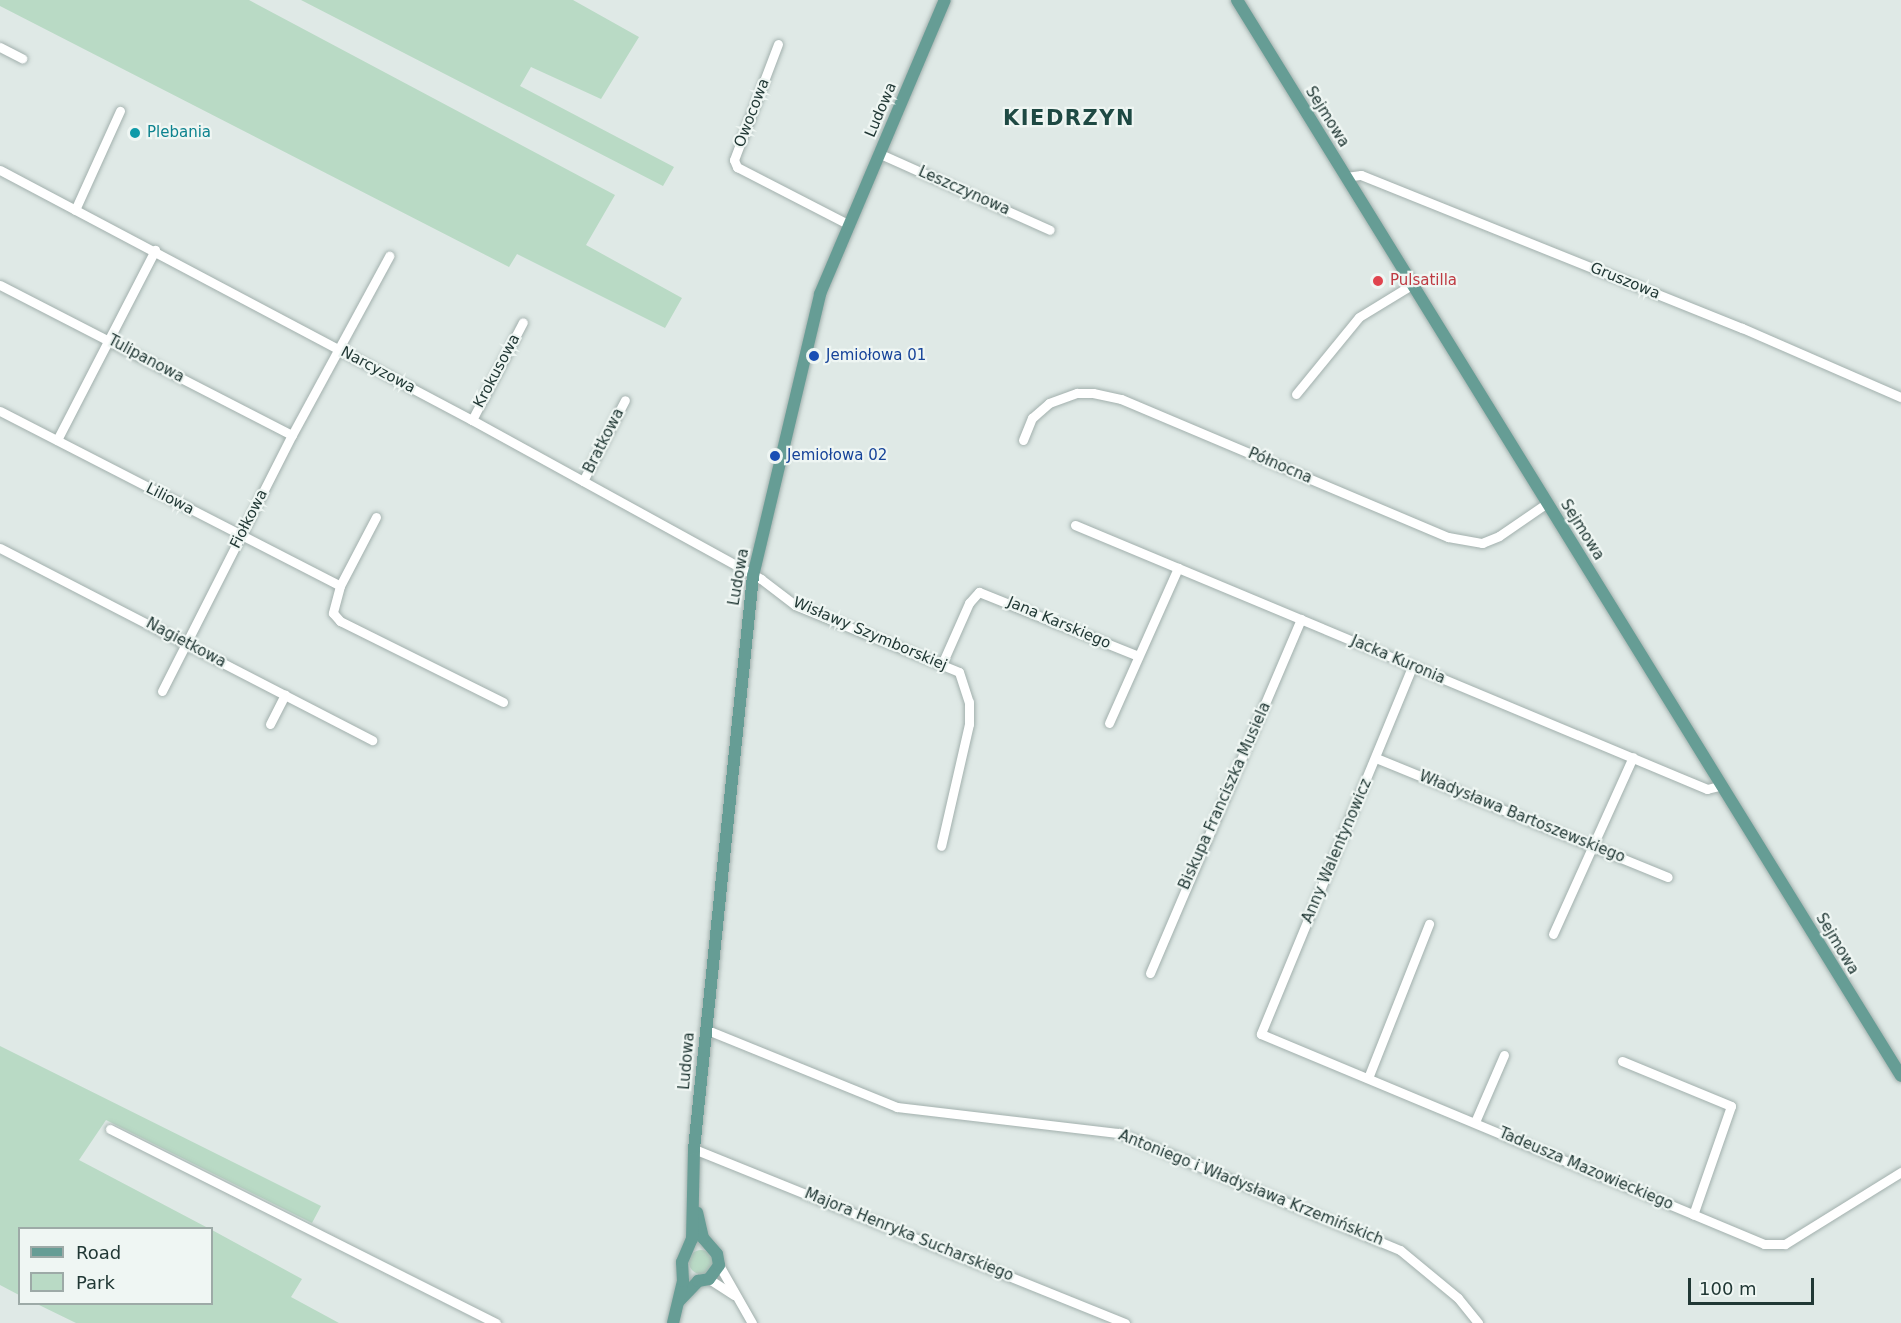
<!DOCTYPE html>
<html>
<head>
<meta charset="utf-8">
<style>
  body { margin:0 }
  #map { position:relative; width:1901px; height:1323px; overflow:hidden; background:#dfe9e6; font-family:"DejaVu Sans",sans-serif }
  div>[style] { position:absolute }
  [style*='--x'] { left:calc(var(--x)*1px); top:calc(var(--y)*1px); width:calc(var(--w)*1px); rotate:calc(var(--a)*1deg) }
  .green>* { inset:0; background:#b9dac5 }
  .round { border-radius:50% }
  .roads { filter:drop-shadow(0 0 2px #a2b0ad) drop-shadow(0 0 2px #a2b0ad) }
  .minor>* { height:9px; margin:-4.5px; padding:0 4.5px; transform-origin:4.5px; border-radius:4.5px; background:#fff }
  .major>* { height:12px; margin:-6px; padding:0 6px; transform-origin:6px; border-radius:6px; background:#669d95 }
  .dots>* { width:16px; height:16px; translate:-50% -50%; box-sizing:border-box; border:3px solid #eff6f3; border-radius:50% }
  span { translate:-50% -50%; white-space:nowrap; text-align:center; line-height:1.15; -webkit-text-stroke:4.5px #eff6f3; paint-order:stroke }
  .street-label { font-size:15px; color:#213835 }
  .culture-label { font-size:15px; color:#0d838f }
  .left { translate:0 -50%; text-align:left }
  .health-label { font-size:15px; color:#be3a42 }
  .transit-label { font-size:15px; color:#164399 }
  .district-label { font-size:21px; color:#1e4943; font-weight:700; letter-spacing:1.5px }
  .legend { position:absolute; left:18px; top:1227px; width:195px; height:78px; box-sizing:border-box; background:#eff6f3; border:2px solid #9daaa7; margin:0; padding:8px 10px; list-style:none; font-size:18px; color:#213835 }
  .legend li { display:flex; align-items:center; gap:12px; height:30px }
  .legend b { width:30px; border:2px solid #9daaa7 }
  .scale { position:absolute; left:1688px; top:1278px; width:126px; height:27px; box-sizing:border-box; border:3px solid #213835; border-top:0; padding-left:8px; font-size:18px; line-height:21px; white-space:nowrap; color:#213835; -webkit-text-stroke:4px #eff6f3; paint-order:stroke }
</style>
</head>
<body>
<div id="map">
  <div class="green">
    <div style="clip-path:polygon(0 0,249px 0,615px 195px,586px 245px,682px 298px,665px 328px,517px 254px,509px 267px,0 6px)"></div>
    <div style="clip-path:polygon(301px 0,573px 0,639px 37px,601px 99px,531px 67px,520px 86px,674px 167px,663px 186px)"></div>
    <div style="clip-path:polygon(0 1046px,321px 1206px,312px 1223px,106px 1120px,79px 1160px,208px 1228px,20px 1228px,19px 1295px,0 1285px)"></div>
    <div style="clip-path:polygon(212px 1230px,302px 1279px,291px 1297px,339px 1323px,76px 1323px,37px 1304px,212px 1304px)"></div>
    <div class="round" style="left:689px;top:1250px;width:24px;height:24px"></div>
  </div>
  <div class="roads">
    <div class="minor">
      <div style="--x:778;--y:44;--w:124;--a:110.8"></div>
      <div style="--x:734;--y:160;--w:8;--a:67"></div>
      <div style="--x:737;--y:167;--w:125;--a:27.2"></div>
      <div style="--x:0;--y:47;--w:25;--a:27"></div>
      <div style="--x:878;--y:153;--w:188;--a:24.1"></div>
      <div style="--x:0;--y:170;--w:534;--a:27.91"></div>
      <div style="--x:472;--y:420;--w:330;--a:28.8"></div>
      <div style="--x:761;--y:579;--w:43;--a:37.4"></div>
      <div style="--x:795;--y:605;--w:177;--a:22.2"></div>
      <div style="--x:959;--y:672;--w:32;--a:72"></div>
      <div style="--x:969;--y:702;--w:22;--a:90"></div>
      <div style="--x:969;--y:724;--w:125;--a:102.9"></div>
      <div style="--x:1346;--y:177;--w:15;--a:-8"></div>
      <div style="--x:1361;--y:175;--w:411;--a:21.9"></div>
      <div style="--x:1742;--y:328;--w:173;--a:23.5"></div>
      <div style="--x:75;--y:210;--w:109;--a:-65.6"></div>
      <div style="--x:0;--y:285;--w:328;--a:27.2"></div>
      <div style="--x:1296;--y:394;--w:99;--a:-50.7"></div>
      <div style="--x:1359;--y:317;--w:63;--a:-31.4"></div>
      <div style="--x:0;--y:411;--w:382;--a:27.2"></div>
      <div style="--x:472;--y:420;--w:110;--a:-62.5"></div>
      <div style="--x:57;--y:440;--w:214;--a:-62.7"></div>
      <div style="--x:1023;--y:440;--w:24;--a:-68"></div>
      <div style="--x:1032;--y:418;--w:23;--a:-41"></div>
      <div style="--x:1049;--y:403;--w:30;--a:-20"></div>
      <div style="--x:1077;--y:393;--w:16;--a:0"></div>
      <div style="--x:1093;--y:393;--w:29;--a:12"></div>
      <div style="--x:1121;--y:399;--w:355;--a:22.9"></div>
      <div style="--x:1448;--y:537;--w:35;--a:10"></div>
      <div style="--x:1482;--y:543;--w:18;--a:-22"></div>
      <div style="--x:1499;--y:536;--w:58;--a:-34.5"></div>
      <div style="--x:583;--y:481;--w:91;--a:-62.6"></div>
      <div style="--x:376;--y:517;--w:78;--a:117.6"></div>
      <div style="--x:340;--y:586;--w:28;--a:105"></div>
      <div style="--x:333;--y:613;--w:11;--a:49"></div>
      <div style="--x:340;--y:621;--w:182;--a:26.4"></div>
      <div style="--x:1075;--y:525;--w:685;--a:22.67"></div>
      <div style="--x:1707;--y:789;--w:16;--a:-14"></div>
      <div style="--x:0;--y:548;--w:419;--a:27.3"></div>
      <div style="--x:942;--y:664;--w:67;--a:-66.1"></div>
      <div style="--x:969;--y:603;--w:15;--a:-48"></div>
      <div style="--x:979;--y:592;--w:171;--a:21.9"></div>
      <div style="--x:1412;--y:667;--w:397;--a:112.4"></div>
      <div style="--x:1261;--y:1034;--w:545;--a:22.66"></div>
      <div style="--x:1764;--y:1244;--w:21;--a:0"></div>
      <div style="--x:1785;--y:1244;--w:137;--a:-31.8"></div>
      <div style="--x:162;--y:691;--w:287;--a:-63.1"></div>
      <div style="--x:292;--y:435;--w:204;--a:-61.5"></div>
      <div style="--x:1109;--y:723;--w:170;--a:-66"></div>
      <div style="--x:270;--y:724;--w:33;--a:-63"></div>
      <div style="--x:1376;--y:758;--w:315;--a:22.2"></div>
      <div style="--x:1553;--y:934;--w:194;--a:-65.7"></div>
      <div style="--x:1150;--y:973;--w:385;--a:-66.9"></div>
      <div style="--x:705;--y:1029;--w:207;--a:22.1"></div>
      <div style="--x:897;--y:1107;--w:224;--a:6.7"></div>
      <div style="--x:1119;--y:1133;--w:304;--a:22.6"></div>
      <div style="--x:1400;--y:1250;--w:75;--a:39.6"></div>
      <div style="--x:1458;--y:1298;--w:32;--a:51"></div>
      <div style="--x:1622;--y:1061;--w:118;--a:22.4"></div>
      <div style="--x:1731;--y:1106;--w:115;--a:109.2"></div>
      <div style="--x:1368;--y:1078;--w:166;--a:-68.4"></div>
      <div style="--x:1475;--y:1122;--w:73;--a:-66.6"></div>
      <div style="--x:110;--y:1129;--w:432;--a:26.7"></div>
      <div style="--x:694;--y:1149;--w:465;--a:22"></div>
      <div style="--x:719;--y:1265;--w:67;--a:60.4"></div>
      <div style="--x:709;--y:1279;--w:30;--a:33"></div>
    </div>
    <div class="major">
      <div style="--x:1237;--y:0;--w:1264;--a:58.32"></div>
      <div style="--x:679;--y:1301;--w:28;--a:-46"></div>
      <div style="--x:698;--y:1281;--w:11;--a:-10"></div>
      <div style="--x:709;--y:1279;--w:17;--a:-54"></div>
      <div style="--x:719;--y:1265;--w:11;--a:-100"></div>
      <div style="--x:717;--y:1254;--w:21;--a:-131"></div>
      <div style="--x:703;--y:1238;--w:26;--a:-103"></div>
      <div style="--x:673;--y:1323;--w:43;--a:-76.6"></div>
      <div style="--x:683;--y:1281;--w:19;--a:-93"></div>
      <div style="--x:682;--y:1262;--w:25;--a:-67"></div>
      <div style="--x:692;--y:1239;--w:90;--a:-88.7"></div>
      <div style="--x:694;--y:1149;--w:576;--a:-84.12"></div>
      <div style="--x:753;--y:576;--w:290;--a:-76.6"></div>
      <div style="--x:820;--y:294;--w:319;--a:-67"></div>
    </div>
  </div>
  <div class="dots">
    <div style="left:135px;top:133px;background:#0f9aa8"></div>
    <div style="left:1378px;top:281px;background:#e0444e"></div>
    <div style="left:814px;top:356px;background:#1a4fb4"></div>
    <div style="left:775px;top:456px;background:#1a4fb4"></div>
  </div>
  <div class="street-label">
    <span style="left:881px;top:110px;rotate:-67deg">Ludowa</span>
    <span style="left:752px;top:113px;rotate:-69deg">Owocowa</span>
    <span style="left:1327px;top:117px;rotate:58deg">Sejmowa</span>
    <span style="left:964px;top:191px;rotate:24deg">Leszczynowa</span>
    <span style="left:1625px;top:281px;rotate:22deg">Gruszowa</span>
    <span style="left:146px;top:359px;rotate:28deg">Tulipanowa</span>
    <span style="left:378px;top:370px;rotate:28deg">Narcyzowa</span>
    <span style="left:497px;top:371px;rotate:-62deg">Krokusowa</span>
    <span style="left:604px;top:441px;rotate:-63deg">Bratkowa</span>
    <span style="left:1280px;top:466px;rotate:23deg">Północna</span>
    <span style="left:170px;top:499px;rotate:27deg">Liliowa</span>
    <span style="left:249px;top:519px;rotate:-63deg">Fiołkowa</span>
    <span style="left:1582px;top:530px;rotate:58deg">Sejmowa</span>
    <span style="left:739px;top:577px;rotate:-80deg">Ludowa</span>
    <span style="left:1059px;top:623px;rotate:23deg">Jana Karskiego</span>
    <span style="left:870px;top:634px;rotate:23deg">Wisławy Szymborskiej</span>
    <span style="left:186px;top:643px;rotate:28deg">Nagietkowa</span>
    <span style="left:1398px;top:660px;rotate:23deg">Jacka Kuronia</span>
    <span style="left:1225px;top:796px;rotate:-66deg">Biskupa Franciszka Musiela</span>
    <span style="left:1522px;top:817px;rotate:22deg">Władysława Bartoszewskiego</span>
    <span style="left:1337px;top:851px;rotate:-67deg">Anny Walentynowicz</span>
    <span style="left:1837px;top:944px;rotate:59deg">Sejmowa</span>
    <span style="left:687px;top:1061px;rotate:-85deg">Ludowa</span>
    <span style="left:1586px;top:1169px;rotate:23deg">Tadeusza Mazowieckiego</span>
    <span style="left:1251px;top:1188px;rotate:22deg">Antoniego i Władysława Krzemińskich</span>
    <span style="left:909px;top:1235px;rotate:22deg">Majora Henryka Sucharskiego</span>
  </div>
  <div class="culture-label">
    <span class="left" style="left:147px;top:133px">Plebania</span>
  </div>
  <div class="health-label">
    <span class="left" style="left:1390px;top:281px">Pulsatilla</span>
  </div>
  <div class="transit-label">
    <span class="left" style="left:826px;top:356px">Jemiołowa 01</span>
    <span class="left" style="left:787px;top:456px">Jemiołowa 02</span>
  </div>
  <div class="district-label">
    <span style="left:1069px;top:118px">KIEDRZYN</span>
  </div>
  <ul class="legend">
  <li><b style="height:8px;background:#669d95"></b>Road</li>
  <li><b style="height:16px;background:#b9dac5"></b>Park</li>
  </ul>
  <div class="scale">100 m</div>
</div>
</body>
</html>
